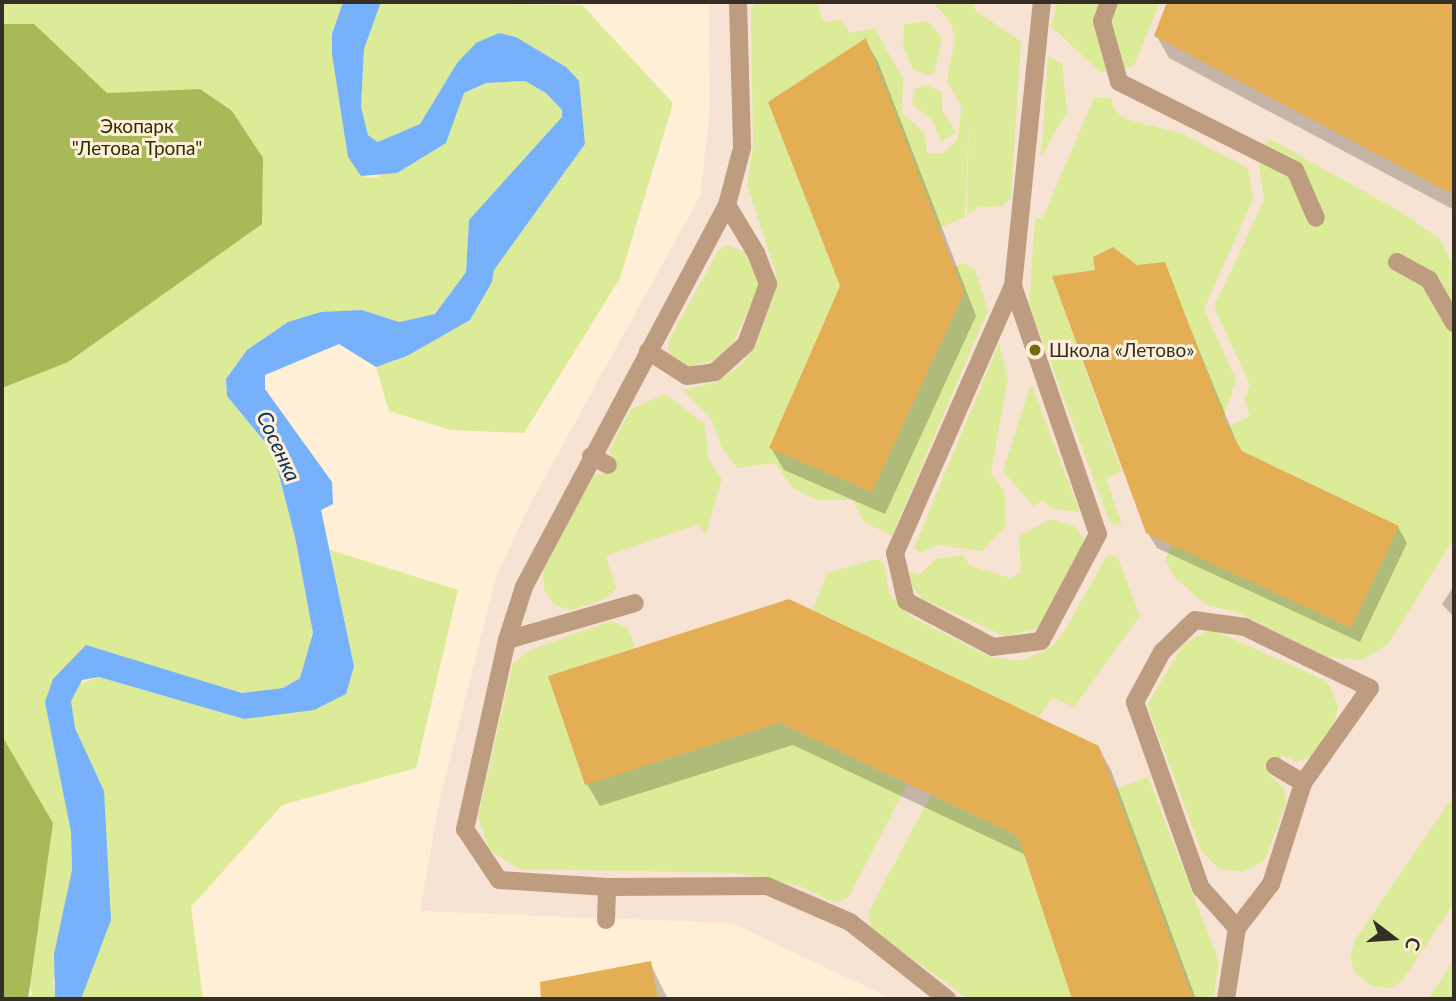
<!DOCTYPE html>
<html>
<head>
<meta charset="utf-8">
<style>
  body { margin:0 }
  #map { position:relative; width:1456px; height:1001px; overflow:hidden; background:#ffefd7; font-family:Lato,sans-serif }
  div>[style] { position:absolute }
  [style*='--x'] { left:calc(var(--x)*1px); top:calc(var(--y)*1px); width:calc(var(--w)*1px); rotate:calc(var(--a)*1deg) }
  .education>* { inset:0; background:#f7e3d4 }
  .green>* { inset:0; background:#dbeb98 }
  .forest>* { inset:0; background:#a8b958 }
  .water>* { inset:0; background:#77b1fb }
  .shadow>* { inset:0; background:#0003 }
  .building>* { inset:0; background:#e3ae54 }
  .minor>* { height:18px; margin:-9px; padding:0 9px; transform-origin:9px; border-radius:9px; background:#bd9c80 }
  .dots>* { width:19px; height:19px; translate:-50% -50%; box-sizing:border-box; border:4px solid #ffefd7; border-radius:50% }
  span { translate:-50% -50%; white-space:nowrap; text-align:center; line-height:1.15; -webkit-text-stroke:6px #ffefd7; paint-order:stroke }
  .park-label { font-size:19px; color:#2a3006 }
  .poi-label { font-size:19px; color:#342e25 }
  .left { translate:0 -50%; text-align:left }
  .water-label { font-size:21px; color:#0a3260; font-style:italic }
  .frame { position:absolute; inset:0; border:4px solid #342e25; pointer-events:none }
  .north { position:absolute; left:1358px; top:903px; width:70px; height:70px; -webkit-text-stroke:5px #ffefd7; paint-order:stroke; rotate:107deg; font-size:19px; font-weight:700; line-height:28px; text-align:center; color:#342e25 }
  .north::after { content:''; display:block; margin:auto; width:24px; height:32px; background:#342e25; clip-path:polygon(50% 0,100% 100%,50% 72%,0 100%) }
</style>
</head>
<body>
<div id="map">
  <div class="education">
    <div style="clip-path:polygon(709px 2px,1454px 2px,1454px 999px,892px 999px,732px 923px,420px 911px,439px 802px,496px 577px,530px 504px,700px 196px,710px 111px)"></div>
  </div>
  <div class="green">
    <div style="clip-path:polygon(2px 2px,343px 2px,332px 34px,348px 157px,361px 176px,375px 178px,445px 143px,464px 93px,486px 83px,525px 81px,546px 93px,562px 110px,562px 118px,469px 220px,466px 272px,435px 314px,399px 322px,362px 310px,288px 322px,247px 350px,226px 379px,227px 396px,273px 452px,295px 537px,313px 633px,300px 678px,283px 688px,242px 693px,93px 648px,81px 683px,99px 677px,244px 719px,354px 666px,330px 550px,458px 590px,416px 768px,282px 805px,191px 907px,203px 999px,81px 999px,104px 791px,75px 728px,55px 751px,71px 832px,72px 870px,53px 982px,55px 999px,28px 999px,32px 993px,2px 898px)"></div>
    <div style="clip-path:polygon(381px 2px,582px 5px,673px 103px,620px 278px,524px 433px,451px 430px,389px 411px,376px 367px,407px 356px,492px 283px,494px 270px,585px 144px,566px 67px,516px 37px,499px 33px,457px 63px,420px 124px,378px 142px,368px 135px,361px 108px,364px 49px)"></div>
    <div style="clip-path:polygon(757px 2px,817px 2px,823px 21px,841px 20px,850px 33px,874px 28px,903px 78px,902px 113px,924px 132px,927px 153px,941px 154px,957px 141px,962px 108px,947px 81px,955px 38px,950px 22px,933px 2px,973px 2px,976px 11px,1021px 41px,1011px 197px,1003px 206px,980px 207px,967px 215px,969px 116px,965px 217px,937px 229px,866px 38px,768px 102px,840px 286px,769px 448px,872px 492px,964px 293px,954px 267px,963px 263px,975px 270px,988px 310px,892px 536px,864px 522px,853px 500px,816px 500px,792px 487px,775px 463px,737px 468px,722px 448px,711px 418px,683px 390px,717px 382px,741px 365px,756px 346px,776px 288px,775px 270px,747px 185px,753px 146px,751px 9px)"></div>
    <div style="clip-path:polygon(1058px 2px,1160px 2px,1134px 66px,1101px 73px,1051px 26px)"></div>
    <div style="clip-path:polygon(928px 21px,942px 38px,934px 74px,926px 75px,913px 70px,903px 45px,904px 24px)"></div>
    <div style="clip-path:polygon(1048px 56px,1062px 64px,1067px 112px,1041px 157px)"></div>
    <div style="clip-path:polygon(926px 85px,942px 92px,942px 110px,956px 132px,941px 142px,932px 120px,912px 104px,914px 89px)"></div>
    <div style="clip-path:polygon(1094px 98px,1111px 98px,1114px 110px,1126px 119px,1183px 134px,1248px 168px,1253px 199px,1204px 309px,1236px 380px,1224px 416px,1137px 265px,1113px 247px,1093px 257px,1095px 270px,1052px 276px,1122px 472px,1106px 478px,1122px 526px,1110px 523px,1029px 304px,1035px 219px,1043px 217px)"></div>
    <div style="clip-path:polygon(1270px 139px,1401px 212px,1440px 239px,1454px 267px,1454px 538px,1389px 643px,1362px 660px,1329px 658px,1237px 612px,1206px 605px,1174px 577px,1165px 559px,1172px 545px,1351px 628px,1399px 526px,1242px 451px,1228px 427px,1250px 416px,1245px 399px,1250px 385px,1214px 307px,1264px 200px,1257px 151px)"></div>
    <div style="clip-path:polygon(727px 245px,748px 253px,758px 280px,756px 293px,730px 349px,715px 360px,687px 367px,670px 356px,668px 342px,718px 251px)"></div>
    <div style="clip-path:polygon(999px 343px,1008px 378px,991px 473px,1004px 491px,1006px 526px,982px 551px,938px 545px,920px 553px,914px 548px)"></div>
    <div style="clip-path:polygon(1031px 384px,1080px 512px,1052px 509px,1043px 500px,1033px 506px,1003px 471px)"></div>
    <div style="clip-path:polygon(665px 394px,705px 424px,708px 458px,722px 479px,705px 536px,699px 524px,606px 556px,616px 588px,607px 598px,572px 610px,554px 605px,544px 590px,543px 571px,593px 475px,603px 474px,612px 455px,609px 450px,631px 409px)"></div>
    <div style="clip-path:polygon(1051px 519px,1075px 527px,1085px 541px,1044px 622px,1033px 630px,1005px 636px,923px 599px,907px 581px,909px 571px,919px 575px,936px 559px,962px 555px,971px 566px,1011px 578px,1021px 572px,1019px 536px)"></div>
    <div style="clip-path:polygon(1108px 554px,1118px 558px,1140px 616px,1074px 707px,1053px 698px,1038px 717px,813px 610px,827px 573px,876px 559px,884px 563px,889px 594px,911px 617px,990px 657px,1022px 661px,1051px 647px,1062px 635px)"></div>
    <div style="clip-path:polygon(611px 621px,628px 628px,635px 648px,548px 676px,585px 785px,780px 723px,907px 784px,849px 897px,835px 903px,800px 886px,737px 873px,519px 869px,489px 850px,478px 816px,513px 663px,530px 650px)"></div>
    <div style="clip-path:polygon(1215px 631px,1322px 679px,1330px 686px,1338px 706px,1333px 728px,1314px 755px,1297px 762px,1282px 755px,1275px 766px,1270px 776px,1284px 788px,1286px 804px,1264px 861px,1243px 872px,1219px 869px,1202px 852px,1147px 705px,1184px 644px,1204px 632px)"></div>
    <div style="clip-path:polygon(1148px 777px,1219px 962px,1213px 999px,1193px 999px,1115px 789px)"></div>
    <div style="clip-path:polygon(931px 795px,1018px 836px,1072px 999px,969px 999px,871px 930px,869px 911px)"></div>
    <div style="clip-path:polygon(1454px 795px,1454px 903px,1402px 981px,1388px 989px,1370px 985px,1355px 973px,1350px 958px,1355px 940px)"></div>
    <div style="clip-path:polygon(1454px 960px,1454px 999px,1428px 999px)"></div>
  </div>
  <div class="forest">
    <div style="clip-path:polygon(2px 24px,34px 24px,107px 93px,200px 89px,232px 111px,263px 158px,262px 224px,68px 362px,2px 388px)"></div>
    <div style="clip-path:polygon(2px 736px,53px 823px,28px 999px,2px 999px)"></div>
  </div>
  <div class="water">
    <div style="clip-path:polygon(343px 2px,381px 2px,364px 49px,361px 107px,368px 135px,378px 142px,420px 124px,457px 63px,476px 43px,499px 33px,516px 37px,566px 67px,579px 81px,585px 144px,494px 270px,492px 282px,470px 320px,407px 356px,376px 367px,339px 344px,265px 375px,265px 389px,332px 482px,333px 504px,321px 510px,354px 666px,346px 694px,314px 710px,244px 719px,99px 677px,82px 680px,71px 701px,75px 728px,104px 791px,111px 920px,81px 999px,55px 999px,54px 954px,72px 870px,71px 832px,45px 702px,53px 679px,86px 645px,242px 693px,283px 688px,300px 678px,313px 633px,295px 537px,273px 452px,227px 396px,226px 379px,247px 350px,288px 322px,321px 312px,362px 310px,399px 322px,435px 314px,466px 272px,469px 220px,562px 117px,562px 110px,546px 93px,525px 81px,486px 83px,464px 93px,446px 143px,397px 173px,361px 176px,348px 157px,332px 54px,332px 34px)"></div>
  </div>
  <div class="shadow">
    <div style="clip-path:polygon(1168px 2px,1454px 2px,1454px 210px,1169px 58px,1156px 35px)"></div>
    <div style="clip-path:polygon(865px 40px,878px 62px,976px 316px,885px 514px,784px 470px,771px 448px,842px 286px)"></div>
    <div style="clip-path:polygon(1164px 264px,1241px 453px,1398px 527px,1407px 543px,1360px 642px,1157px 548px,1147px 532px,1136px 267px)"></div>
    <div style="clip-path:polygon(1454px 586px,1454px 617px,1442px 604px)"></div>
    <div style="clip-path:polygon(550px 677px,1098px 747px,1111px 770px,1196px 999px,1073px 999px,1026px 855px,793px 745px,600px 806px,587px 784px)"></div>
    <div style="clip-path:polygon(650px 963px,668px 999px,553px 999px,550px 981px)"></div>
  </div>
  <div class="building">
    <div style="clip-path:polygon(1167px 2px,1454px 2px,1454px 195px,1154px 36px)"></div>
    <div style="clip-path:polygon(866px 38px,964px 293px,872px 492px,769px 448px,840px 286px,768px 102px)"></div>
    <div style="clip-path:polygon(1113px 247px,1137px 265px,1165px 262px,1228px 427px,1242px 451px,1399px 526px,1351px 628px,1146px 533px,1052px 276px,1095px 270px,1093px 257px)"></div>
    <div style="clip-path:polygon(789px 599px,1099px 746px,1193px 999px,1072px 999px,1018px 836px,780px 723px,585px 785px,548px 676px)"></div>
    <div style="clip-path:polygon(651px 961px,658px 999px,541px 999px,540px 982px)"></div>
  </div>
  <div class="minor">
    <div style="--x:738;--y:2;--w:146;--a:88.4"></div>
    <div style="--x:742;--y:148;--w:59;--a:104.7"></div>
    <div style="--x:727;--y:205;--w:433;--a:118"></div>
    <div style="--x:524;--y:587;--w:56;--a:107.8"></div>
    <div style="--x:507;--y:640;--w:194;--a:102.5"></div>
    <div style="--x:465;--y:829;--w:61;--a:56.3"></div>
    <div style="--x:499;--y:880;--w:108;--a:3.7"></div>
    <div style="--x:607;--y:887;--w:160;--a:-0.4"></div>
    <div style="--x:767;--y:886;--w:90;--a:23.4"></div>
    <div style="--x:850;--y:922;--w:124;--a:38.4"></div>
    <div style="--x:1109;--y:2;--w:20;--a:110"></div>
    <div style="--x:1102;--y:21;--w:63;--a:74.4"></div>
    <div style="--x:1119;--y:82;--w:197;--a:26.6"></div>
    <div style="--x:1295;--y:170;--w:52;--a:66.4"></div>
    <div style="--x:1397;--y:262;--w:37;--a:29"></div>
    <div style="--x:1429;--y:280;--w:50;--a:59.8"></div>
    <div style="--x:1013;--y:286;--w:262;--a:71.1"></div>
    <div style="--x:1098;--y:534;--w:121;--a:118"></div>
    <div style="--x:1041;--y:641;--w:48;--a:172.9"></div>
    <div style="--x:993;--y:647;--w:98;--a:-152.1"></div>
    <div style="--x:906;--y:601;--w:49;--a:-102.9"></div>
    <div style="--x:895;--y:553;--w:292;--a:-66.2"></div>
    <div style="--x:1013;--y:286;--w:285;--a:-84.2"></div>
    <div style="--x:648;--y:351;--w:46;--a:32.7"></div>
    <div style="--x:687;--y:376;--w:28;--a:-8"></div>
    <div style="--x:715;--y:372;--w:42;--a:-42.1"></div>
    <div style="--x:746;--y:344;--w:64;--a:-69.9"></div>
    <div style="--x:768;--y:284;--w:33;--a:-111"></div>
    <div style="--x:756;--y:253;--w:56;--a:-121.1"></div>
    <div style="--x:591;--y:456;--w:19;--a:28"></div>
    <div style="--x:507;--y:640;--w:133;--a:-16.1"></div>
    <div style="--x:1275;--y:766;--w:33;--a:31"></div>
    <div style="--x:606;--y:920;--w:33;--a:-88"></div>
    <div style="--x:1226;--y:999;--w:72;--a:-81.2"></div>
    <div style="--x:1237;--y:928;--w:56;--a:-52.3"></div>
    <div style="--x:1271;--y:884;--w:106;--a:-72.4"></div>
    <div style="--x:1303;--y:783;--w:116;--a:-54.8"></div>
    <div style="--x:1370;--y:688;--w:139;--a:-154"></div>
    <div style="--x:1245;--y:627;--w:50;--a:-172"></div>
    <div style="--x:1195;--y:620;--w:46;--a:135.9"></div>
    <div style="--x:1162;--y:652;--w:57;--a:118.4"></div>
    <div style="--x:1135;--y:702;--w:197;--a:70.5"></div>
    <div style="--x:1201;--y:888;--w:54;--a:48"></div>
  </div>
  <div class="dots">
    <div style="left:1035px;top:350px;background:#726e0f"></div>
  </div>
  <div class="park-label">
    <span style="left:137px;top:137px">Экопарк<br>"Летова Тропа"</span>
  </div>
  <div class="poi-label">
    <span class="left" style="left:1049px;top:350px">Школа «Летово»</span>
  </div>
  <div class="water-label">
    <span style="left:279px;top:446px;rotate:65deg">Сосенка</span>
  </div>
  <div class="frame"></div>
  <div class="north">С</div>
</div>
</body>
</html>
